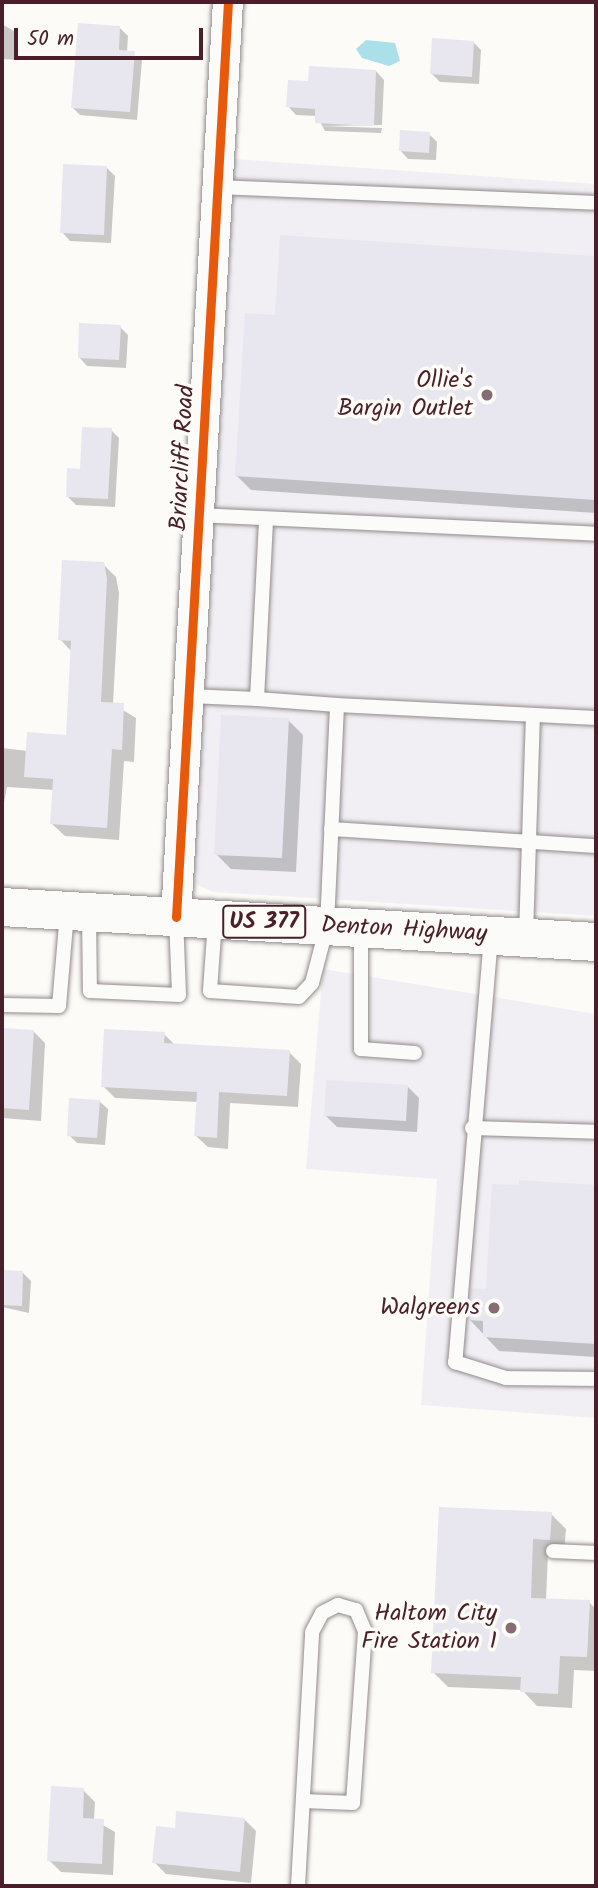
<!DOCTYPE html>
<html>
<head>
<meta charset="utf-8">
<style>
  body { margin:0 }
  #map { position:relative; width:598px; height:1888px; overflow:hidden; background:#fcfbf8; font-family:Kalam,sans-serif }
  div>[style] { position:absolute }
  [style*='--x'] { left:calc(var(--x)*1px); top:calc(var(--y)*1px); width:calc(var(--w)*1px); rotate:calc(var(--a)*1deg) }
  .built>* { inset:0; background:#f1eff4 }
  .water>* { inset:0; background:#abe0eb }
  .shadow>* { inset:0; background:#0003 }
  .building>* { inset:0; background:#e8e7f0 }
  .roads { filter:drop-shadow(0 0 2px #928a8b) drop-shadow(0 0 2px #928a8b) }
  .service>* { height:14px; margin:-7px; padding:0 7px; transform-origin:7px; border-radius:7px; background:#fbfbf9 }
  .minor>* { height:30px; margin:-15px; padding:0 15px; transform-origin:15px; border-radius:15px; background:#fbfbf9 }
  .primary>* { height:38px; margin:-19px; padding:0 19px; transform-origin:19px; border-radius:19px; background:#fbfbf9 }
  .cycleway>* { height:9px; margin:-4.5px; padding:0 4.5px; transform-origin:4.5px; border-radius:4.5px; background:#e8590c }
  .dots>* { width:19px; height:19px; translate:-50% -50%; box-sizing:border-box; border:4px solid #fdfcf7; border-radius:50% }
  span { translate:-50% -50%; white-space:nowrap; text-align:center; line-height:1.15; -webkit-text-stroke:7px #fdfcf7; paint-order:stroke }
  .shield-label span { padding:2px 5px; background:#fdfcf7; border:2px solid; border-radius:5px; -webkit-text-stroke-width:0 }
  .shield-label { font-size:23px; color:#4a1f2b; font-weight:700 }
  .poi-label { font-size:24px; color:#4a1f2b }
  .right { translate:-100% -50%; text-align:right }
  .street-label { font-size:24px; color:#4a1f2b }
  .frame { position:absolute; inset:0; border:4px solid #4a1f2b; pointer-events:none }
  .scale { position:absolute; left:14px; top:28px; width:189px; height:32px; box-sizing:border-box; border:4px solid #4a1f2b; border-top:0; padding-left:9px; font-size:21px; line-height:24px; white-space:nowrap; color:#4a1f2b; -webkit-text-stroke:5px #fdfcf7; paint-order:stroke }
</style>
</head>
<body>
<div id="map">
  <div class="built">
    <div style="clip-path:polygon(234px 159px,596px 184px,596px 916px,213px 892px,196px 884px,191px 869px)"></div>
    <div style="clip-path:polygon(323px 969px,596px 1014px,596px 1418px,421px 1405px,437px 1179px,306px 1169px)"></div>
  </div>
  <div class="water">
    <div style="clip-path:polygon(366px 40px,395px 43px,400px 61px,389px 66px,362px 58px,356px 49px)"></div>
  </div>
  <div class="shadow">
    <div style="clip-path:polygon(2px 24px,17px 33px,16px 60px,2px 59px)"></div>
    <div style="clip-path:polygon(120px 28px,128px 36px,127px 52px,142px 60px,137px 120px,80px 115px,72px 107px)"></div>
    <div style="clip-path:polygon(473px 42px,481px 50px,479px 84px,440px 82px,432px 74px)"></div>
    <div style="clip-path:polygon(376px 71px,384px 80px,382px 125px,322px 126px,382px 128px,381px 133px,325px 131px,317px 116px,296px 115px,288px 106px,310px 83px)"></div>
    <div style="clip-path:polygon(429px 134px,437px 142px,436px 160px,408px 159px,400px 150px)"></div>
    <div style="clip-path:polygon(107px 168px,115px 176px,111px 243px,70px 241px,62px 232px)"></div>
    <div style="clip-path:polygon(282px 237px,596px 258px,596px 513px,251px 490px,236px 475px,276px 317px)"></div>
    <div style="clip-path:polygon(120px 327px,128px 335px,126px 368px,87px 366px,79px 357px)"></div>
    <div style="clip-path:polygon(111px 430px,119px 438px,115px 507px,76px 505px,67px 496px)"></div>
    <div style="clip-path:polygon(103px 564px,116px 577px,119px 593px,113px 704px,136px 718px,134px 762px,124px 761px,119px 840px,65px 836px,52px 824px,54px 790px,7px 787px,2px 813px,2px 748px,28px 751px,67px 737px,72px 652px,60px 639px)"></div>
    <div style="clip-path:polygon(288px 720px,303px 735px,296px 872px,231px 869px,216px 854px)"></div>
    <div style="clip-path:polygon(2px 1029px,33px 1031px,45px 1043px,41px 1121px,2px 1118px)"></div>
    <div style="clip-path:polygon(164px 1034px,175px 1045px,289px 1052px,301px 1064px,298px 1107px,230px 1103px,228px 1149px,208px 1147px,196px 1136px,198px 1102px,115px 1098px,103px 1086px)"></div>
    <div style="clip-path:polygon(407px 1086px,419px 1098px,417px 1132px,337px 1127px,326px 1116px)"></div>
    <div style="clip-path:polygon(99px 1101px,108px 1109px,105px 1145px,77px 1143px,69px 1135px)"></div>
    <div style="clip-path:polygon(493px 1185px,596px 1187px,596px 1357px,499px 1351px,470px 1320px,487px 1291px)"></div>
    <div style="clip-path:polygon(2px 1272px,23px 1273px,31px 1281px,29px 1313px,2px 1307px)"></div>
    <div style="clip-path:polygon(551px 1514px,566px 1529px,564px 1554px,548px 1553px,546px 1600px,589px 1602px,596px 1609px,596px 1671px,574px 1670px,572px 1708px,537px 1706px,522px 1690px,448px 1687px,433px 1672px)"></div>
    <div style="clip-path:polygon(83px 1790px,95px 1802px,94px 1820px,115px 1832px,113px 1875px,61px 1872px,49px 1860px)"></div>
    <div style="clip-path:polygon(244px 1819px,256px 1831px,251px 1883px,166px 1874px,154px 1862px,176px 1830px)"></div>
  </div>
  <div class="building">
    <div style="clip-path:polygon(78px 23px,120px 26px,119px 50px,135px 51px,130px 112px,71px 108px)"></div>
    <div style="clip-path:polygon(432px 38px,474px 41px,472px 77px,430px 74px)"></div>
    <div style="clip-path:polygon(309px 66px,376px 70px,374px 126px,315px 123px,315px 109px,286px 107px,288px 80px,308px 81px)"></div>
    <div style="clip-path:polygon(400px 130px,430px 132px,429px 153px,399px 151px)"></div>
    <div style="clip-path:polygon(63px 164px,107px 166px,104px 235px,60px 233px)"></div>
    <div style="clip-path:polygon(280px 235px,596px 256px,596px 500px,235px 476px,245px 313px,275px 315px)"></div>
    <div style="clip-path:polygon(79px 323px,121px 325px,119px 360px,78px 358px)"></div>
    <div style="clip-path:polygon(82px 427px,112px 428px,108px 499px,66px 497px,67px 468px,80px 469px)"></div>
    <div style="clip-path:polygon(62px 560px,104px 562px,107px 579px,101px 702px,124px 703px,122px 750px,112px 749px,107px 828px,50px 824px,53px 779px,24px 777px,27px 732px,66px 735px,71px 641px,58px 640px)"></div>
    <div style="clip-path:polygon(221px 715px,289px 718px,282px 858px,214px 855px)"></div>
    <div style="clip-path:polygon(2px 1028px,34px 1030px,29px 1110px,2px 1108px)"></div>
    <div style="clip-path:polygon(104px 1029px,165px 1032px,164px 1043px,290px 1050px,287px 1096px,219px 1092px,217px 1138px,194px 1136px,197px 1092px,101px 1087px)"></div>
    <div style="clip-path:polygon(326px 1080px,408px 1085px,406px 1121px,324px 1116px)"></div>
    <div style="clip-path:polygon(69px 1098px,100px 1100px,97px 1138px,67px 1136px)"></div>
    <div style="clip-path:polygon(519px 1180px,596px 1185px,596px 1344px,483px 1337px,483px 1321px,468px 1320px,471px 1288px,486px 1289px,492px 1184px,519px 1185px)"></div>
    <div style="clip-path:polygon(2px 1270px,23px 1271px,22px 1306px,2px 1305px)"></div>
    <div style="clip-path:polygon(439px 1507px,552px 1512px,550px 1540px,533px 1539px,531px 1598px,590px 1600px,587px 1657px,560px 1656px,558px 1694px,520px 1692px,521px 1677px,431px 1673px)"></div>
    <div style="clip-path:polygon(51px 1786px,84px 1788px,83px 1818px,104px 1819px,102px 1864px,47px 1861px)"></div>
    <div style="clip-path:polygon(176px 1811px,245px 1818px,240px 1872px,152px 1863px,156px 1826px,175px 1828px)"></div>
  </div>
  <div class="roads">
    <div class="service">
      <div style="--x:218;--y:187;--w:378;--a:2.4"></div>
      <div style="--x:199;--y:515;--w:397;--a:2.7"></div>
      <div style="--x:189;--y:696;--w:68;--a:2.5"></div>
      <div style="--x:257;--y:699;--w:180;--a:-87.1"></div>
      <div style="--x:337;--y:705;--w:259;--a:2.9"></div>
      <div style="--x:331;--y:829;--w:266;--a:3.7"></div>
      <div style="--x:89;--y:914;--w:77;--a:89.3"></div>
      <div style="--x:90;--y:991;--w:89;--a:2.6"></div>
      <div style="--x:179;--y:995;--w:77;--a:-92.2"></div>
      <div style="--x:215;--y:921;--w:70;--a:94.1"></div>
      <div style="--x:210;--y:991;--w:89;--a:3.9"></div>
      <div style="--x:299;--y:997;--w:19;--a:-47"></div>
      <div style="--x:312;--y:983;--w:59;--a:-75.3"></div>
      <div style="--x:327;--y:926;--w:221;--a:-87.4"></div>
      <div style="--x:337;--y:705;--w:80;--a:-175.7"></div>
      <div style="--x:361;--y:930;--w:119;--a:90"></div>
      <div style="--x:361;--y:1049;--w:54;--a:4.2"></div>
      <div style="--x:526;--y:936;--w:221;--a:-88.2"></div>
      <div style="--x:491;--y:937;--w:427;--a:94.8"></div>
      <div style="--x:455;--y:1362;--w:53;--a:17.4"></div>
      <div style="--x:506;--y:1378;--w:90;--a:0.6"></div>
      <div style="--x:2;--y:1005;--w:57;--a:1"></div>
      <div style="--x:59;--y:1006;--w:94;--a:-85.1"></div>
      <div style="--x:472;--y:1128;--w:124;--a:1.8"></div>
      <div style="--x:553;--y:1551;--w:43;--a:2.7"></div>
      <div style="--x:298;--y:1886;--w:254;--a:-86.8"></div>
      <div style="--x:312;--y:1632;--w:21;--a:-62"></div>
      <div style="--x:322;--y:1613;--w:18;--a:-27"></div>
      <div style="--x:338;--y:1605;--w:19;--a:16"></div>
      <div style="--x:356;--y:1610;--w:23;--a:67"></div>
      <div style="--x:365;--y:1631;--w:172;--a:94"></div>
      <div style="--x:353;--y:1803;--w:50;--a:-177.7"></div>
    </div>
    <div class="minor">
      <div style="--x:176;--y:917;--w:916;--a:-86.75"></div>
    </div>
    <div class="primary">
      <div style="--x:2;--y:907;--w:595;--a:3.37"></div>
    </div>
  </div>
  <div class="cycleway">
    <div style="--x:176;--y:917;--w:916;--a:-86.75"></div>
  </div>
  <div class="dots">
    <div style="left:487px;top:395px;background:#886c73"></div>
    <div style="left:494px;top:1308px;background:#886c73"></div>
    <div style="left:511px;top:1628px;background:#886c73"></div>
  </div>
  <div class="shield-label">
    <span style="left:264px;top:922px">US 377</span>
  </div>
  <div class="poi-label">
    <span class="right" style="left:473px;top:395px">Ollie's<br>Bargin Outlet</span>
    <span class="right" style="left:480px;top:1308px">Walgreens</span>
    <span class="right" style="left:497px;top:1628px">Haltom City<br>Fire Station 1</span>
  </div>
  <div class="street-label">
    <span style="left:183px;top:458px;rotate:-87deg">Briarcliff Road</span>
    <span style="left:404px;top:930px;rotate:3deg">Denton Highway</span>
  </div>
  <div class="frame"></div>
  <div class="scale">50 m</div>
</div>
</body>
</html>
